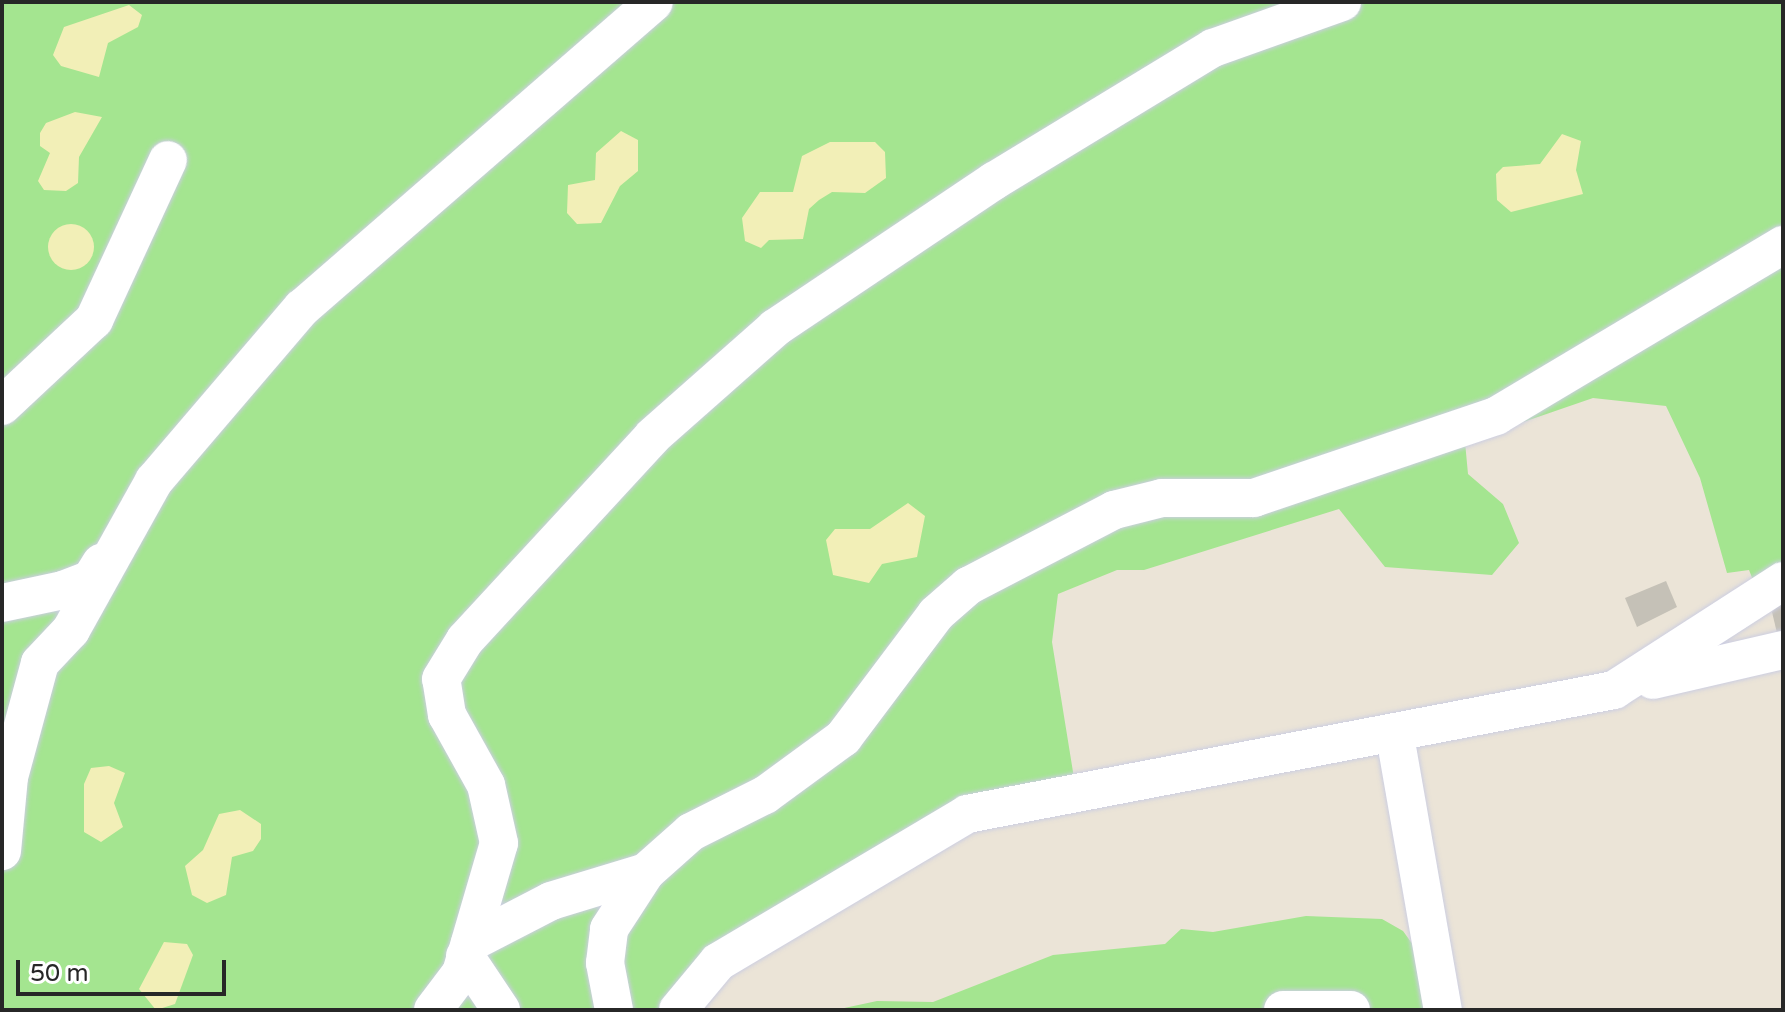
<!DOCTYPE html>
<html>
<head>
<meta charset="utf-8">
<style>
  body { margin:0 }
  #map { position:relative; width:1785px; height:1012px; overflow:hidden; background:#ebe4d7; font-family:"Varela Round",sans-serif }
  div>[style] { position:absolute }
  [style*='--x'] { left:calc(var(--x)*1px); top:calc(var(--y)*1px); width:calc(var(--w)*1px); rotate:calc(var(--a)*1deg) }
  .green>* { inset:0; background:#a4e590 }
  .sand>* { inset:0; background:#f2efb7 }
  .round { border-radius:50% }
  .building>* { inset:0; background:#c5c1b7 }
  .roads { filter:drop-shadow(0 0 2px #cccee1) drop-shadow(0 0 2px #cccee1) }
  .minor>* { height:38px; margin:-19px; padding:0 19px; transform-origin:19px; border-radius:19px; background:#fff }
  span { translate:-50% -50%; white-space:nowrap; text-align:center; line-height:1.15; -webkit-text-stroke:6px #fff; paint-order:stroke }
  .frame { position:absolute; inset:0; border:4px solid #272727; pointer-events:none }
  .scale { position:absolute; left:16px; top:960px; width:210px; height:36px; box-sizing:border-box; border:4px solid #272727; border-top:0; padding-left:10px; font-size:24px; line-height:28px; white-space:nowrap; color:#272727; -webkit-text-stroke:6px #fff; paint-order:stroke }
</style>
</head>
<body>
<div id="map">
  <div class="green">
    <div style="clip-path:polygon(2px 2px,1783px 2px,1783px 562px,1755px 585px,1749px 570px,1727px 573px,1700px 478px,1666px 406px,1593px 398px,1465px 442px,1468px 474px,1503px 504px,1519px 543px,1492px 575px,1385px 567px,1339px 509px,1144px 570px,1117px 570px,1058px 594px,1052px 642px,1074px 778px,712px 944px,663px 1010px,2px 1010px)"></div>
    <div style="clip-path:polygon(1306px 916px,1382px 919px,1403px 931px,1416px 949px,1428px 1010px,835px 1010px,877px 1001px,933px 1002px,1053px 955px,1165px 944px,1181px 929px,1213px 932px)"></div>
  </div>
  <div class="sand">
    <div style="clip-path:polygon(129px 5px,142px 15px,138px 27px,108px 43px,99px 77px,61px 66px,53px 55px,64px 27px)"></div>
    <div style="clip-path:polygon(75px 112px,102px 117px,79px 157px,78px 183px,66px 191px,44px 190px,38px 181px,50px 153px,40px 146px,40px 133px,46px 123px)"></div>
    <div style="clip-path:polygon(621px 131px,638px 140px,638px 171px,620px 186px,601px 223px,577px 224px,567px 213px,568px 185px,595px 180px,596px 153px)"></div>
    <div style="clip-path:polygon(1562px 134px,1581px 141px,1576px 170px,1583px 194px,1511px 212px,1497px 200px,1496px 174px,1503px 167px,1540px 164px)"></div>
    <div style="clip-path:polygon(830px 142px,875px 142px,885px 152px,886px 178px,865px 193px,832px 192px,819px 200px,809px 209px,803px 239px,769px 240px,761px 248px,745px 241px,742px 218px,760px 192px,793px 192px,802px 156px)"></div>
    <div class="round" style="left:48px;top:224px;width:46px;height:46px"></div>
    <div style="clip-path:polygon(908px 503px,925px 516px,917px 557px,882px 564px,869px 583px,833px 575px,826px 540px,835px 529px,870px 529px)"></div>
    <div style="clip-path:polygon(109px 766px,125px 773px,114px 803px,123px 827px,101px 842px,84px 832px,84px 784px,91px 768px)"></div>
    <div style="clip-path:polygon(240px 810px,261px 824px,261px 839px,253px 851px,232px 857px,226px 895px,207px 903px,192px 895px,185px 866px,203px 850px,219px 814px)"></div>
    <div style="clip-path:polygon(164px 942px,187px 944px,193px 955px,175px 1004px,156px 1010px,139px 989px)"></div>
  </div>
  <div class="building">
    <div style="clip-path:polygon(1666px 581px,1677px 607px,1637px 627px,1625px 598px)"></div>
    <div style="clip-path:polygon(1783px 600px,1783px 632px,1777px 633px,1772px 612px)"></div>
  </div>
  <div class="roads">
    <div class="minor">
      <div style="--x:2;--y:406;--w:126;--a:-43.1"></div>
      <div style="--x:94;--y:320;--w:176;--a:-65.2"></div>
      <div style="--x:2;--y:603;--w:62;--a:-12"></div>
      <div style="--x:63;--y:590;--w:30;--a:-21"></div>
      <div style="--x:91;--y:579;--w:19;--a:-58"></div>
      <div style="--x:1653;--y:680;--w:133;--a:-13"></div>
      <div style="--x:1395;--y:736;--w:278;--a:80.1"></div>
      <div style="--x:2;--y:851;--w:74;--a:-84.6"></div>
      <div style="--x:9;--y:777;--w:118;--a:-74.8"></div>
      <div style="--x:40;--y:663;--w:45;--a:-46.8"></div>
      <div style="--x:71;--y:630;--w:171;--a:-60.9"></div>
      <div style="--x:154;--y:481;--w:228;--a:-49.5"></div>
      <div style="--x:302;--y:308;--w:466;--a:-41"></div>
      <div style="--x:470;--y:943;--w:91;--a:-27.4"></div>
      <div style="--x:551;--y:901;--w:99;--a:-17"></div>
      <div style="--x:465;--y:956;--w:65;--a:56.3"></div>
      <div style="--x:433;--y:1010;--w:46;--a:-52.9"></div>
      <div style="--x:461;--y:973;--w:135;--a:-73.7"></div>
      <div style="--x:499;--y:843;--w:59;--a:-102.6"></div>
      <div style="--x:486;--y:785;--w:80;--a:-119.1"></div>
      <div style="--x:447;--y:715;--w:36;--a:-99"></div>
      <div style="--x:441;--y:679;--w:46;--a:-58.4"></div>
      <div style="--x:465;--y:640;--w:277;--a:-47.3"></div>
      <div style="--x:653;--y:436;--w:163;--a:-41.5"></div>
      <div style="--x:775;--y:328;--w:264;--a:-33.9"></div>
      <div style="--x:994;--y:181;--w:256;--a:-31.3"></div>
      <div style="--x:1213;--y:48;--w:137;--a:-19.6"></div>
      <div style="--x:614;--y:1010;--w:48;--a:-100.8"></div>
      <div style="--x:605;--y:963;--w:34;--a:-83"></div>
      <div style="--x:609;--y:929;--w:68;--a:-57"></div>
      <div style="--x:646;--y:872;--w:60;--a:-41.6"></div>
      <div style="--x:691;--y:832;--w:83;--a:-26.6"></div>
      <div style="--x:765;--y:795;--w:97;--a:-36.2"></div>
      <div style="--x:843;--y:738;--w:155;--a:-53.1"></div>
      <div style="--x:936;--y:614;--w:43;--a:-41.2"></div>
      <div style="--x:968;--y:586;--w:165;--a:-27.5"></div>
      <div style="--x:1114;--y:510;--w:49;--a:-14"></div>
      <div style="--x:1162;--y:498;--w:92;--a:0"></div>
      <div style="--x:1254;--y:498;--w:256;--a:-18.7"></div>
      <div style="--x:1496;--y:416;--w:334;--a:-30.8"></div>
      <div style="--x:678;--y:1010;--w:62;--a:-50.2"></div>
      <div style="--x:718;--y:962;--w:290;--a:-30.7"></div>
      <div style="--x:967;--y:814;--w:659;--a:-10.85"></div>
      <div style="--x:1614;--y:690;--w:201;--a:-32.8"></div>
      <div style="--x:1283;--y:1010;--w:68;--a:0"></div>
    </div>
  </div>
  <div class="frame"></div>
  <div class="scale">50 m</div>
</div>
</body>
</html>
